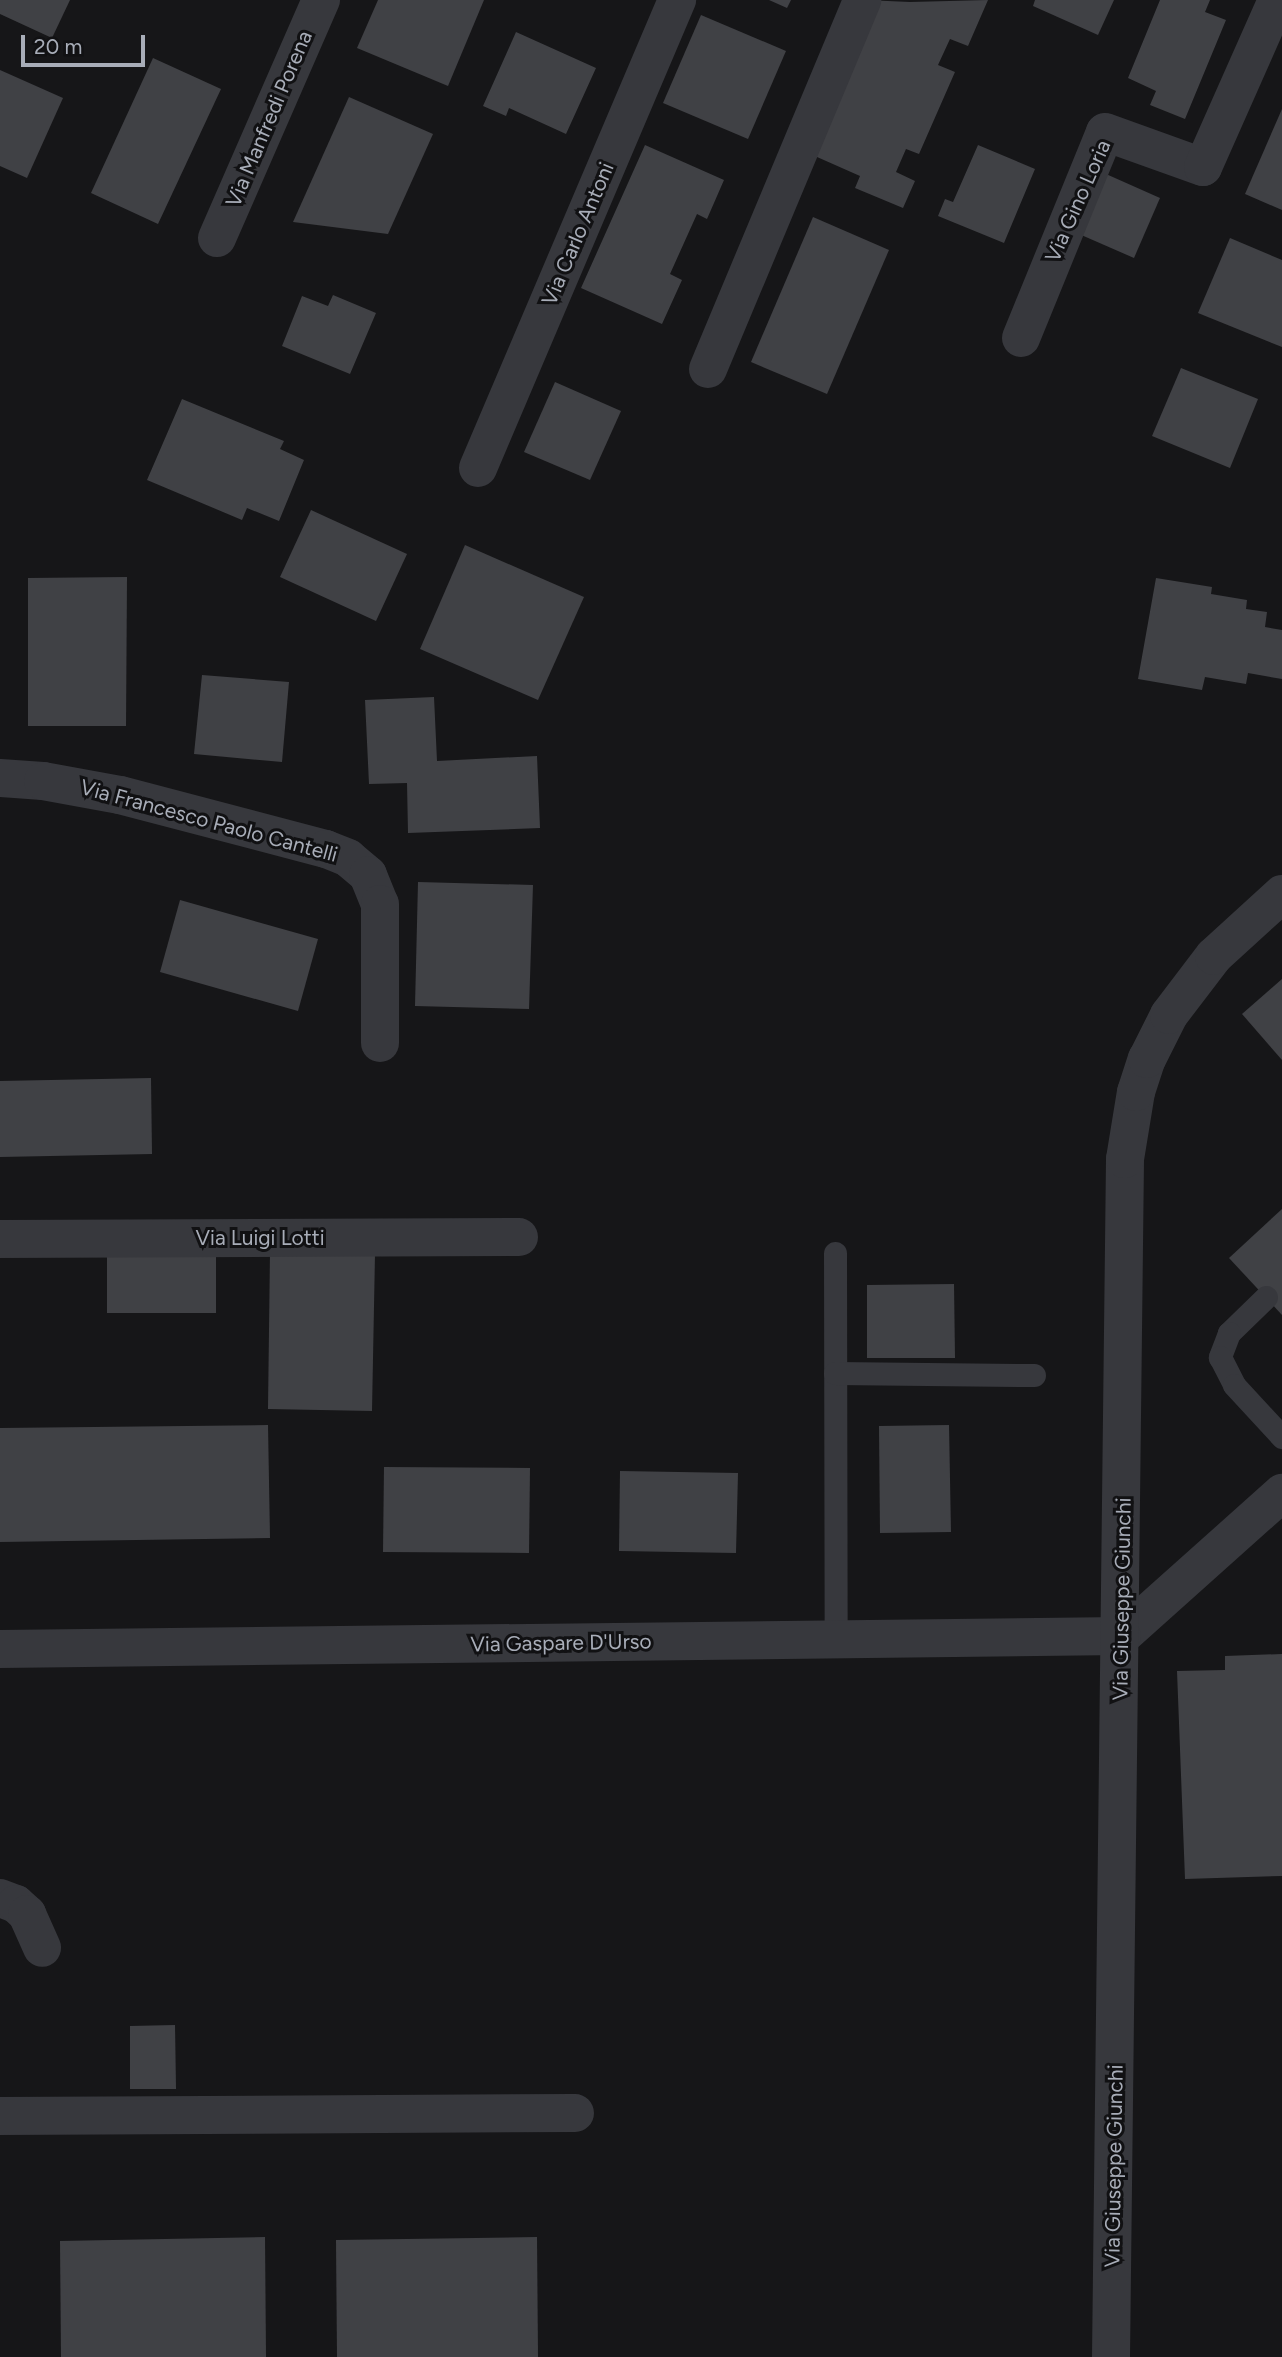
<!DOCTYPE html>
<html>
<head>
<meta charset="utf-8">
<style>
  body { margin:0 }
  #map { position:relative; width:1282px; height:2357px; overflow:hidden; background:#161618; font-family:Figtree,sans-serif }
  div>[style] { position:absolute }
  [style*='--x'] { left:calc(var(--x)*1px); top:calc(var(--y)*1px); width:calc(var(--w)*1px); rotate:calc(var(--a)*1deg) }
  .building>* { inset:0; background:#404145 }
  .service>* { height:23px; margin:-11.5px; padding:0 11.5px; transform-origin:11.5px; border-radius:11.5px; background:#37383d }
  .minor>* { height:38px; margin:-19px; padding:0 19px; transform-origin:19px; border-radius:19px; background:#37383d }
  span { translate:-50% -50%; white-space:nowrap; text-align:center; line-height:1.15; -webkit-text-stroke:6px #111113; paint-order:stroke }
  .street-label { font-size:21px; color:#a8adb8 }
  .scale { position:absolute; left:21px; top:35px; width:124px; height:32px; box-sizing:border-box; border:4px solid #a8adb8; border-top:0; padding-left:9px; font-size:21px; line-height:24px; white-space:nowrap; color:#a8adb8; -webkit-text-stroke:5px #111113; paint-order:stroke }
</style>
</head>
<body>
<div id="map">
  <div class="building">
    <div style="clip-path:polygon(0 0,70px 0,52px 38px,0 14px)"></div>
    <div style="clip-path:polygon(378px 0,484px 0,448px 86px,357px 48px)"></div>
    <div style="clip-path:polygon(769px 0,791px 0,787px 8px)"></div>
    <div style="clip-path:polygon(865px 0,910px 2px,988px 0,968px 46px,950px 39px,938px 65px,955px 72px,919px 154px,906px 149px,896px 172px,915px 181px,903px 208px,855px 188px,860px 176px,808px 153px)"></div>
    <div style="clip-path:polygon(1035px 0,1114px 0,1098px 35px,1033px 6px)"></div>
    <div style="clip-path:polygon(1160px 0,1210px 0,1205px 12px,1226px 20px,1185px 119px,1150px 105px,1156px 91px,1128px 78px)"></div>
    <div style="clip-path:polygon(701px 15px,786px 51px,748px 139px,663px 103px)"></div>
    <div style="clip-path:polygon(516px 32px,596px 68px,566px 134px,509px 108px,506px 116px,483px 106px)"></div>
    <div style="clip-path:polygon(153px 58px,221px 89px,158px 224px,91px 193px)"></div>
    <div style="clip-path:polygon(0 70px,63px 98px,27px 178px,0 166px)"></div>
    <div style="clip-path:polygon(349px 97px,433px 134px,388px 234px,293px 222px)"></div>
    <div style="clip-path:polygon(1282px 109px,1282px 210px,1245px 194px)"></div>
    <div style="clip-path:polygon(645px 145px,724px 180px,707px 219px,697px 214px,670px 274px,682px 280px,662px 324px,581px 288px)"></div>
    <div style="clip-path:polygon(978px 145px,1035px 169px,1004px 243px,938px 216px,945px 199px,953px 202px)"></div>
    <div style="clip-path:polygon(1106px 174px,1160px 198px,1134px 258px,1079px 234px)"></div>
    <div style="clip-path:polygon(813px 217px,889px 250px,827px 394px,751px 362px)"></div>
    <div style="clip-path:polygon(1230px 238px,1282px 260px,1282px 347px,1198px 313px)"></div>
    <div style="clip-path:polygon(333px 295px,376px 313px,350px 374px,282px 346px,302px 296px,328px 306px)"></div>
    <div style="clip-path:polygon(1181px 368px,1258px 399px,1230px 468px,1152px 436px)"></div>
    <div style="clip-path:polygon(555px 382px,621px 411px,590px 480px,524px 452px)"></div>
    <div style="clip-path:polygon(182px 399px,284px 441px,280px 449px,304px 460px,279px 521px,247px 508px,242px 520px,147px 480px)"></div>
    <div style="clip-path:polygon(311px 510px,407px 554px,376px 621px,280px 577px)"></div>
    <div style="clip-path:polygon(465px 545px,584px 597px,538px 700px,420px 649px)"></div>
    <div style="clip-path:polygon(127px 577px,126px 726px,28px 726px,28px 578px)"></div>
    <div style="clip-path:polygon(1156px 578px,1212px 587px,1211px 594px,1247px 600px,1246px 609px,1267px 612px,1265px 627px,1282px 630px,1282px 679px,1248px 673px,1246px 684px,1205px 677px,1202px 690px,1138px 679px)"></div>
    <div style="clip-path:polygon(202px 675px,289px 682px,282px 762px,194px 754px)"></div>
    <div style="clip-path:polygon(434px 697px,437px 761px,537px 756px,540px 828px,408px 833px,407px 783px,369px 784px,365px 700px)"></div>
    <div style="clip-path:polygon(418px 882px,533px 885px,529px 1009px,415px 1006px)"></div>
    <div style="clip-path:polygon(180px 900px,318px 939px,298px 1011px,160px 972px)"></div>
    <div style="clip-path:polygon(1282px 979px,1282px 1060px,1242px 1014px)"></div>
    <div style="clip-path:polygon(151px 1078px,152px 1154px,0 1157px,0 1081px)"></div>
    <div style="clip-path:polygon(1282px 1209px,1282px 1315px,1229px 1258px)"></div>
    <div style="clip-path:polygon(270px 1252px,375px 1254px,372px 1411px,268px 1409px)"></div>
    <div style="clip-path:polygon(107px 1256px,216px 1256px,216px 1313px,107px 1313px)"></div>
    <div style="clip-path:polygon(954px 1284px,955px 1358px,867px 1358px,867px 1285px)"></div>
    <div style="clip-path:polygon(268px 1425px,270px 1538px,0 1542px,0 1428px)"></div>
    <div style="clip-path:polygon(949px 1425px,951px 1532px,880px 1533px,879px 1426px)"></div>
    <div style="clip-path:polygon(384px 1467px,530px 1468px,529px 1553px,383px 1552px)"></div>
    <div style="clip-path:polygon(620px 1471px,738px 1473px,736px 1553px,619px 1551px)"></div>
    <div style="clip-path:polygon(1282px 1654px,1282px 1876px,1185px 1879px,1177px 1671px,1225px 1670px,1225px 1656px)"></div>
    <div style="clip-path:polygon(175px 2025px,176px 2089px,130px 2089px,130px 2026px)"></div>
    <div style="clip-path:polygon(265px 2237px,266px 2357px,61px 2357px,60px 2241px)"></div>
    <div style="clip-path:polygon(537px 2237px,538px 2357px,337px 2357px,336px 2240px)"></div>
  </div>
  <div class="service">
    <div style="--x:835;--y:1253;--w:387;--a:89.9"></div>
    <div style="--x:1266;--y:1297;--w:52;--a:135.8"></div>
    <div style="--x:1229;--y:1333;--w:26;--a:111"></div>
    <div style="--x:1220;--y:1357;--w:31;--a:63"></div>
    <div style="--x:1234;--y:1385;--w:71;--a:47.3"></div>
    <div style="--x:835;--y:1373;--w:199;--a:0.6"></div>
  </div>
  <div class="minor">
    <div style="--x:217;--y:238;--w:260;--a:-66.4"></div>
    <div style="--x:1021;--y:338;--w:222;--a:-67.8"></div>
    <div style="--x:1105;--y:132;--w:104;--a:19.7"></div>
    <div style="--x:1203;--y:167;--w:183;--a:-66.1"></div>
    <div style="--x:708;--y:369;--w:400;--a:-67.3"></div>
    <div style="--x:478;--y:468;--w:509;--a:-66.96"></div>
    <div style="--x:0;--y:778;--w:43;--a:4"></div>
    <div style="--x:43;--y:781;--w:78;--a:10.3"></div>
    <div style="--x:120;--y:795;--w:213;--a:14.7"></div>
    <div style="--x:326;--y:849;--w:24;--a:22"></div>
    <div style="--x:348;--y:858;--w:26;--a:40"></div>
    <div style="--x:368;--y:875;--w:31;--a:68"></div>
    <div style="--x:380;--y:904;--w:139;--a:90"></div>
    <div style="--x:0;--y:1239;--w:519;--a:-0.22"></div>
    <div style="--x:1122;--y:1636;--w:215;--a:-41.8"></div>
    <div style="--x:0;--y:1649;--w:1122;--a:-0.66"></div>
    <div style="--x:0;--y:1898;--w:17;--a:21"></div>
    <div style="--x:16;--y:1904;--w:15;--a:42"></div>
    <div style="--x:27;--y:1914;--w:37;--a:66"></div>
    <div style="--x:0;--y:2116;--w:575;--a:-0.3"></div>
    <div style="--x:1111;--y:2357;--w:1198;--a:-89.33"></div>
    <div style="--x:1125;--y:1159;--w:68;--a:-80.7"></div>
    <div style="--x:1136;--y:1092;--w:35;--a:-72"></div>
    <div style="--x:1147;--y:1059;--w:49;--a:-63.4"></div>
    <div style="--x:1169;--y:1015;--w:74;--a:-52.7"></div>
    <div style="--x:1214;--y:956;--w:92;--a:-42.4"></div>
  </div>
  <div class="street-label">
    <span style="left:269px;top:119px;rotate:-67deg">Via Manfredi Porena</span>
    <span style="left:1078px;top:201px;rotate:-66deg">Via Gino Loria</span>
    <span style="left:578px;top:234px;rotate:-67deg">Via Carlo Antoni</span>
    <span style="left:209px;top:821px;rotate:15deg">Via Francesco Paolo Cantelli</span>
    <span style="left:260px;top:1238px">Via Luigi Lotti</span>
    <span style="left:1122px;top:1599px;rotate:-89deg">Via Giuseppe Giunchi</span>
    <span style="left:561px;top:1643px;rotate:-1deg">Via Gaspare D'Urso</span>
    <span style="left:1114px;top:2166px;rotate:-89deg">Via Giuseppe Giunchi</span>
  </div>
  <div class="scale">20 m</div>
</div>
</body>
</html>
